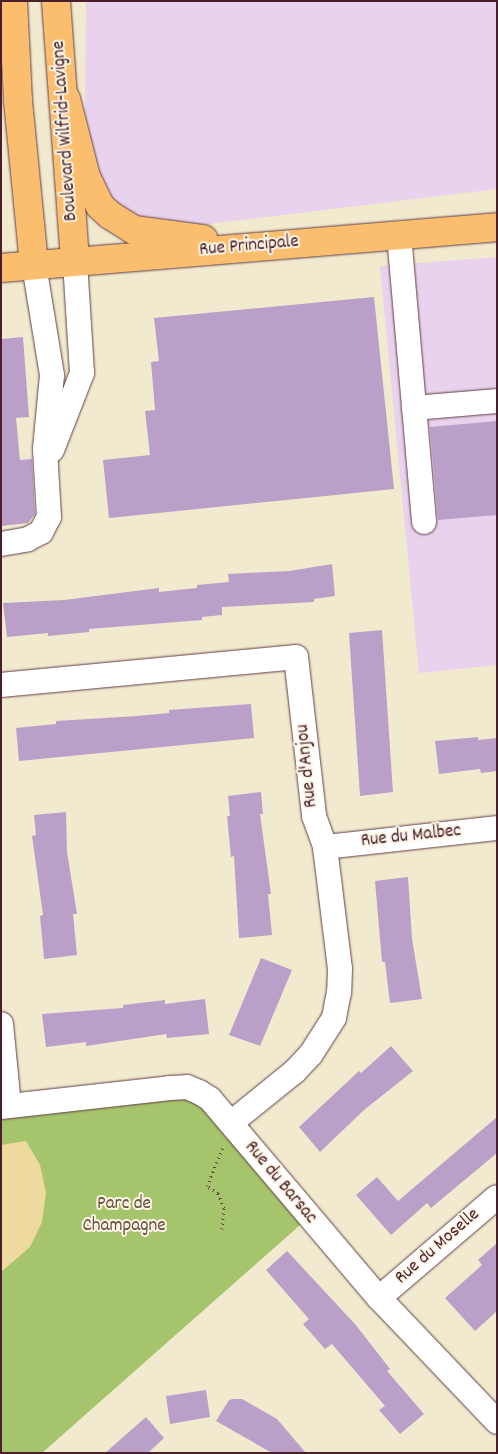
<!DOCTYPE html>
<html>
<head>
<meta charset="utf-8">
<style>
  body { margin:0 }
  #map { position:relative; width:498px; height:1454px; overflow:hidden; background:#f1eacf; font-family:Dekko,sans-serif }
  div>[style] { position:absolute }
  [style*='--x'] { left:calc(var(--x)*1px); top:calc(var(--y)*1px); width:calc(var(--w)*1px); rotate:calc(var(--a)*1deg) }
  .built>* { inset:0; background:#e9d2ed }
  .green>* { inset:0; background:#a6c46c }
  .sand>* { inset:0; background:#eeda9e }
  .building>* { inset:0; background:#baa0c9 }
  .path>* { height:3px; margin-top:-1.5px; transform-origin:0; background:repeating-linear-gradient(90deg,#633d44 0 1px,transparent 0 5px) }
  .roads { filter:drop-shadow(0 0 1px #633d44) drop-shadow(0 0 1px #633d44) }
  .minor>* { height:24px; margin:-12px; padding:0 12px; transform-origin:12px; border-radius:12px; background:#fff }
  .major>* { height:28px; margin:-14px; padding:0 14px; transform-origin:14px; border-radius:14px; background:#fabe6e }
  span { translate:-50% -50%; white-space:nowrap; text-align:center; line-height:1.15; -webkit-text-stroke:4px #fcf5e5; paint-order:stroke }
  .street-label { font-size:19px; color:#4a1f2b }
  .park-label { font-size:19px; color:#66513e }
  .frame { position:absolute; inset:0; border:2px solid #4a1f2b; pointer-events:none }
</style>
</head>
<body>
<div id="map">
  <div class="built">
    <div style="clip-path:polygon(86px 1px,497px 1px,497px 189px,158px 230px,103px 192px,85px 111px)"></div>
    <div style="clip-path:polygon(497px 257px,497px 665px,419px 673px,380px 266px)"></div>
  </div>
  <div class="green">
    <div style="clip-path:polygon(187px 1087px,308px 1218px,42px 1453px,1px 1453px,1px 1107px)"></div>
  </div>
  <div class="sand">
    <div style="clip-path:polygon(26px 1141px,40px 1165px,46px 1193px,42px 1222px,30px 1247px,1px 1272px,1px 1145px)"></div>
  </div>
  <div class="building">
    <div style="clip-path:polygon(374px 297px,394px 489px,109px 518px,103px 460px,150px 455px,145px 411px,155px 410px,151px 362px,159px 361px,154px 318px)"></div>
    <div style="clip-path:polygon(23px 337px,29px 417px,16px 418px,20px 460px,32px 459px,35px 514px,28px 523px,1px 526px,1px 339px)"></div>
    <div style="clip-path:polygon(497px 421px,497px 515px,438px 520px,430px 427px)"></div>
    <div style="clip-path:polygon(332px 564px,335px 596px,314px 599px,314px 602px,222px 607px,222px 615px,202px 617px,202px 620px,89px 629px,89px 632px,48px 636px,48px 633px,7px 637px,3px 603px,64px 600px,159px 588px,159px 592px,197px 588px,197px 585px,229px 582px,228px 574px,289px 571px)"></div>
    <div style="clip-path:polygon(382px 630px,393px 792px,360px 796px,349px 633px)"></div>
    <div style="clip-path:polygon(251px 704px,254px 738px,19px 761px,16px 728px,56px 724px,56px 721px,137px 716px,169px 713px,169px 710px)"></div>
    <div style="clip-path:polygon(478px 737px,478px 740px,497px 738px,497px 771px,481px 773px,480px 769px,439px 774px,435px 741px)"></div>
    <div style="clip-path:polygon(261px 792px,263px 814px,260px 814px,271px 894px,268px 894px,272px 935px,239px 938px,234px 856px,231px 857px,227px 816px,230px 816px,228px 796px)"></div>
    <div style="clip-path:polygon(66px 812px,67px 852px,77px 914px,73px 914px,77px 955px,44px 959px,40px 916px,43px 915px,32px 836px,36px 835px,34px 815px)"></div>
    <div style="clip-path:polygon(408px 877px,412px 939px,422px 999px,390px 1003px,385px 962px,382px 962px,375px 881px)"></div>
    <div style="clip-path:polygon(261px 958px,292px 970px,260px 1046px,229px 1035px)"></div>
    <div style="clip-path:polygon(205px 999px,209px 1034px,167px 1038px,166px 1034px,86px 1046px,86px 1042px,46px 1047px,42px 1014px,123px 1008px,123px 1005px,165px 1000px,165px 1004px)"></div>
    <div style="clip-path:polygon(391px 1046px,413px 1071px,364px 1110px,320px 1152px,299px 1127px,359px 1071px,361px 1073px)"></div>
    <div style="clip-path:polygon(497px 1117px,497px 1153px,431px 1208px,427px 1203px,391px 1235px,356px 1195px,377px 1177px,398px 1201px)"></div>
    <div style="clip-path:polygon(497px 1243px,497px 1311px,475px 1331px,445px 1298px,482px 1265px,478px 1260px)"></div>
    <div style="clip-path:polygon(287px 1251px,355px 1324px,390px 1369px,387px 1371px,424px 1414px,400px 1434px,379px 1410px,385px 1406px,332px 1344px,325px 1349px,303px 1324px,309px 1319px,266px 1270px)"></div>
    <div style="clip-path:polygon(206px 1390px,210px 1417px,170px 1424px,166px 1396px)"></div>
    <div style="clip-path:polygon(233px 1399px,242px 1399px,277px 1419px,306px 1453px,272px 1453px,216px 1421px,229px 1400px)"></div>
    <div style="clip-path:polygon(146px 1417px,164px 1438px,148px 1453px,105px 1453px)"></div>
  </div>
  <div class="path">
    <div style="--x:222;--y:1229;--w:21;--a:-85"></div>
    <div style="--x:224;--y:1208;--w:16;--a:-112"></div>
    <div style="--x:218;--y:1193;--w:13;--a:-148"></div>
    <div style="--x:207;--y:1186;--w:42;--a:-67.7"></div>
  </div>
  <div class="roads">
    <div class="minor">
      <div style="--x:399;--y:235;--w:288;--a:85"></div>
      <div style="--x:414;--y:408;--w:83;--a:-4.8"></div>
      <div style="--x:52;--y:450;--w:83;--a:-68.7"></div>
      <div style="--x:82;--y:373;--w:112;--a:-93.6"></div>
      <div style="--x:1;--y:544;--w:27;--a:-10"></div>
      <div style="--x:28;--y:539;--w:15;--a:-28"></div>
      <div style="--x:41;--y:532;--w:17;--a:-62"></div>
      <div style="--x:49;--y:517;--w:68;--a:-93.4"></div>
      <div style="--x:45;--y:449;--w:74;--a:-84.6"></div>
      <div style="--x:52;--y:375;--w:111;--a:-99.3"></div>
      <div style="--x:1;--y:685;--w:296;--a:-5.4"></div>
      <div style="--x:296;--y:657;--w:160;--a:83.5"></div>
      <div style="--x:314;--y:816;--w:33;--a:70"></div>
      <div style="--x:325;--y:847;--w:123;--a:83"></div>
      <div style="--x:340;--y:969;--w:23;--a:92"></div>
      <div style="--x:339;--y:992;--w:26;--a:101"></div>
      <div style="--x:334;--y:1018;--w:43;--a:122.6"></div>
      <div style="--x:311;--y:1054;--w:25;--a:133"></div>
      <div style="--x:294;--y:1072;--w:81;--a:141"></div>
      <div style="--x:325;--y:847;--w:173;--a:-6.3"></div>
      <div style="--x:1;--y:1024;--w:82;--a:84.4"></div>
      <div style="--x:1;--y:1107;--w:170;--a:-6.4"></div>
      <div style="--x:170;--y:1088;--w:17;--a:-3"></div>
      <div style="--x:187;--y:1087;--w:13;--a:23"></div>
      <div style="--x:199;--y:1092;--w:13;--a:32"></div>
      <div style="--x:210;--y:1099;--w:261;--a:49.7"></div>
      <div style="--x:379;--y:1298;--w:171;--a:46.4"></div>
      <div style="--x:379;--y:1298;--w:155;--a:-40.6"></div>
    </div>
    <div class="major">
      <div style="--x:13;--y:1;--w:100;--a:87.1"></div>
      <div style="--x:18;--y:101;--w:165;--a:84.4"></div>
      <div style="--x:56;--y:1;--w:261;--a:85.8"></div>
      <div style="--x:66;--y:99;--w:81;--a:75.6"></div>
      <div style="--x:86;--y:177;--w:32;--a:64"></div>
      <div style="--x:100;--y:206;--w:13;--a:42"></div>
      <div style="--x:110;--y:215;--w:28;--a:32"></div>
      <div style="--x:134;--y:230;--w:70;--a:7.4"></div>
      <div style="--x:1;--y:268;--w:498;--a:-4.7"></div>
    </div>
  </div>
  <div class="street-label">
    <span style="left:66px;top:131px;rotate:-94deg">Boulevard Wilfrid-Lavigne</span>
    <span style="left:249px;top:247px;rotate:-5deg">Rue Principale</span>
    <span style="left:308px;top:766px;rotate:-96deg">Rue d'Anjou</span>
    <span style="left:411px;top:837px;rotate:-6deg">Rue du Malbec</span>
    <span style="left:280px;top:1183px;rotate:50deg">Rue du Barsac</span>
    <span style="left:438px;top:1247px;rotate:-41deg">Rue du Moselle</span>
  </div>
  <div class="park-label">
    <span style="left:124px;top:1216px">Parc de<br>Champagne</span>
  </div>
  <div class="frame"></div>
</div>
</body>
</html>
